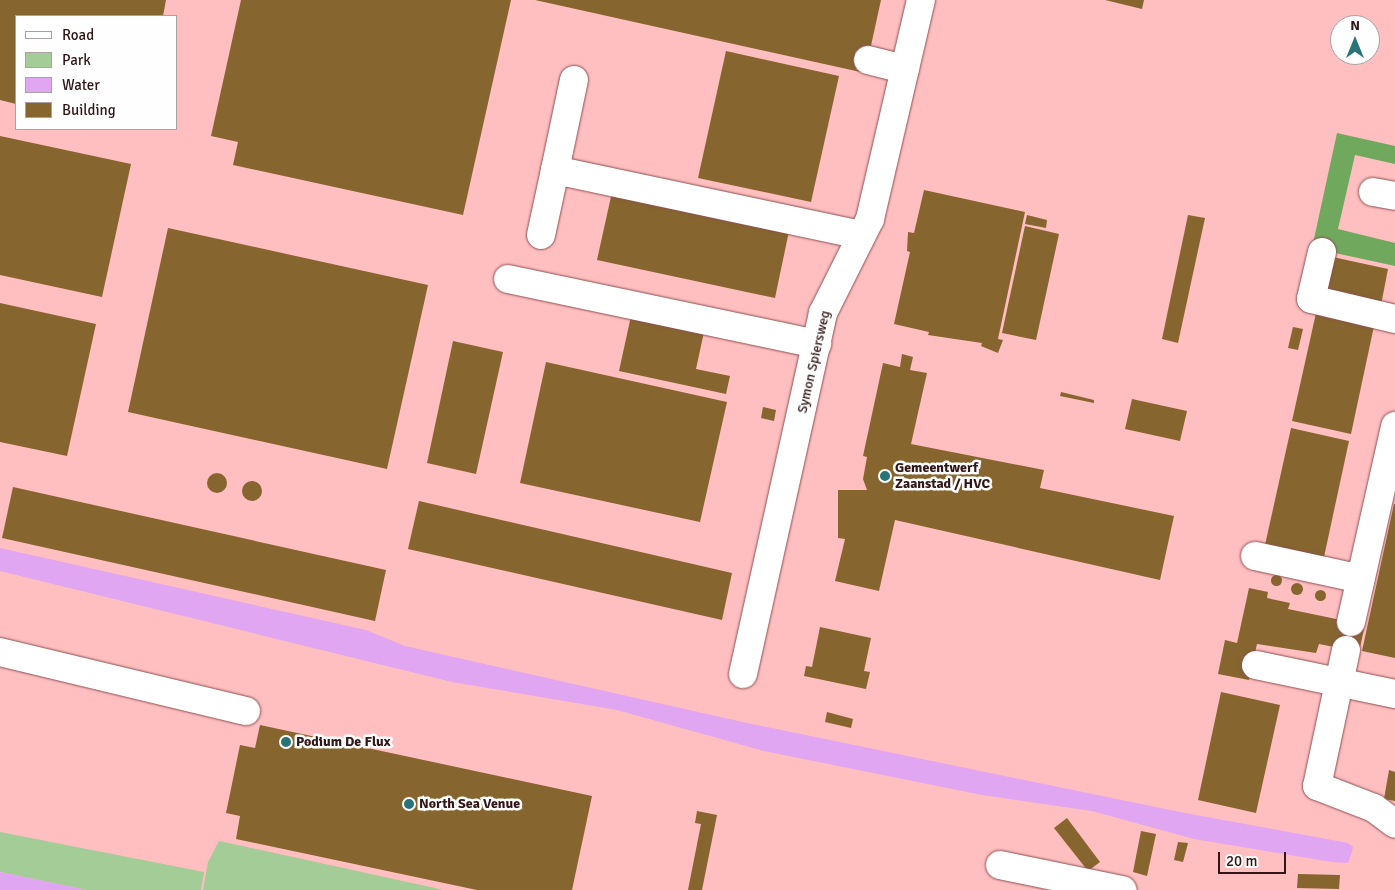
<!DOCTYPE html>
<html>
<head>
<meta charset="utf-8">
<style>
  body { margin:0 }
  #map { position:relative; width:1395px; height:890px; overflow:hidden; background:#fdd1d1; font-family:Signika,sans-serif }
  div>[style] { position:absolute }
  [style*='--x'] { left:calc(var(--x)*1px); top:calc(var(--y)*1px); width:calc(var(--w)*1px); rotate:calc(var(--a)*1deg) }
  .built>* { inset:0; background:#ffbebf }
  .green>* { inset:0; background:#a3cc96 }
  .forest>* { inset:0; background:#70a95d }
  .water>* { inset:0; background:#e0a6f2 }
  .building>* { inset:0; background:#86652f }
  .round { border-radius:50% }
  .roads { filter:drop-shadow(0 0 1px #8d5052) drop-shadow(0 0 1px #8d5052) }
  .minor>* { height:28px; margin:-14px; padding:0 14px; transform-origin:14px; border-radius:14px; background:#fff }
  .dots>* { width:14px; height:14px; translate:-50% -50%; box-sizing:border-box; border:2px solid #fefefe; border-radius:50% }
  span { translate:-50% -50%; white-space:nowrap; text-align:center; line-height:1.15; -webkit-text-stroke:5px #fefefe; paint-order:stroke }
  .street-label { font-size:14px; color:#301617 }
  .poi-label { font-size:14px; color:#301617; font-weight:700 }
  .left { translate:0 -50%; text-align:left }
  .legend { position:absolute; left:15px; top:15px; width:162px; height:115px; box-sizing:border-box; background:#fefefe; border:1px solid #aca1a2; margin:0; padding:6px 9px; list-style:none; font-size:15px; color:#301617 }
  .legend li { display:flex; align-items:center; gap:10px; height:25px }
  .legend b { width:25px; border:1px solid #aca1a2 }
  .north { position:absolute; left:1330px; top:15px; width:50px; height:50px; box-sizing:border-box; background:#fefefe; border:1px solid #aca1a2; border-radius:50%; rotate:0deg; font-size:14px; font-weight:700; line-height:20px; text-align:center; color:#301617 }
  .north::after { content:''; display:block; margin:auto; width:18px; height:22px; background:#297476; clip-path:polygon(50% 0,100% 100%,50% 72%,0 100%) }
  .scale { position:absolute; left:1218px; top:852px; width:68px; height:22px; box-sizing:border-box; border:2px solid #301617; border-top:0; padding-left:6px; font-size:15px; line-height:18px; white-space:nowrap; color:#301617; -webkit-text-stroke:4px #fefefe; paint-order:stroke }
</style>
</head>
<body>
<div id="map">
  <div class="built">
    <div style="clip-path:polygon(evenodd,0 0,1395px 0,1395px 890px,0 890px,0 0,16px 16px,176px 16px,176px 129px,16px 129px,16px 16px,0 0,1340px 25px,1370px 25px,1370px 55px,1340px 55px,1340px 25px)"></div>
  </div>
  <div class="green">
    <div style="clip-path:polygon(0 832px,204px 872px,201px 890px,87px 890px,0 872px)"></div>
    <div style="clip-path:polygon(219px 841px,435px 888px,443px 890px,203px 890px,208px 862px)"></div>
  </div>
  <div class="forest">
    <div style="clip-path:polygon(1337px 133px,1395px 146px,1395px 164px,1355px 155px,1338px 229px,1395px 243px,1395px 266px,1312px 248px)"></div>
  </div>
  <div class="water">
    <div style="clip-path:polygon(0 548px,366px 630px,405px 646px,747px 723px,1180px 812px,1348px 843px,1353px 847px,1351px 855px,1348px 863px,1332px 862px,1194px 839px,1092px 811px,982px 795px,764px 751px,617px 710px,452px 682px,0 571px)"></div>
    <div style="clip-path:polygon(0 872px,87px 890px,0 890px)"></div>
  </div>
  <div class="building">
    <div style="clip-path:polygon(0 0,166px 0,163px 16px,16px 16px,16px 104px,0 100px)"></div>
    <div style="clip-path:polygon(241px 0,511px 0,463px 215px,233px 165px,238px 142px,211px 136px)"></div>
    <div style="clip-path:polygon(535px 0,881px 0,865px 73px)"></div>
    <div style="clip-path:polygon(1105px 0,1144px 0,1142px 9px)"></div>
    <div style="clip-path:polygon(726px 51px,839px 76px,811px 202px,698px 178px)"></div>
    <div style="clip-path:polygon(0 136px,131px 164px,102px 297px,0 275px)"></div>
    <div style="clip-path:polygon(924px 190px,1025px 212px,998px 339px,1003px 340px,998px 353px,981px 346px,982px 343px,928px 335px,929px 332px,894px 324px,910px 252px,907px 251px,908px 232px,914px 233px)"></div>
    <div style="clip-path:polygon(612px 192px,789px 231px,775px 298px,597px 260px)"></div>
    <div style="clip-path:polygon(1027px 215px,1047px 220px,1046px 228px,1025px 224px)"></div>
    <div style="clip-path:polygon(1188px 215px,1205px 218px,1178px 343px,1162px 339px)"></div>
    <div style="clip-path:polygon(1025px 226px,1059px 234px,1036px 340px,1002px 333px)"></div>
    <div style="clip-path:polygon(168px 228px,428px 285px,387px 469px,128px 412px)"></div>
    <div style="clip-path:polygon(1328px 256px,1388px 269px,1381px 305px,1321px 292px)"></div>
    <div style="clip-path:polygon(0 303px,96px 324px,67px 456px,0 442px)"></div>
    <div style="clip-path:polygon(1316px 313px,1374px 326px,1351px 434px,1292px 421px)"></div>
    <div style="clip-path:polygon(631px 316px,704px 332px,696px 369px,730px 376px,726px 394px,619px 371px)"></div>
    <div style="clip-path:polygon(1293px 327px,1303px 329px,1298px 350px,1288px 348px)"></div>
    <div style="clip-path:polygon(453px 341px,503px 352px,476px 474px,427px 463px)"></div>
    <div style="clip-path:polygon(902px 354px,913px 357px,910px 370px,927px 373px,911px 444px,1044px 470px,1040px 488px,1174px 516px,1160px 580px,895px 520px,879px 591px,835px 581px,845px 539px,838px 538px,838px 490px,867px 490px,863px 479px,867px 457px,863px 456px,883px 363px,900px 367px)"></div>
    <div style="clip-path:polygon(546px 362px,727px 402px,700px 522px,520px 483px)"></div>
    <div style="clip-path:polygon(1061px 392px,1094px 400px,1094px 403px,1060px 396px)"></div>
    <div style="clip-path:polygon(1132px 399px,1187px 411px,1180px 441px,1125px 429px)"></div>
    <div style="clip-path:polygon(763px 407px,776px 410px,774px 421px,761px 418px)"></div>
    <div style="clip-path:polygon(1291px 428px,1349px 441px,1324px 557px,1265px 545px)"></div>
    <div class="round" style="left:207px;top:473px;width:20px;height:20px"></div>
    <div class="round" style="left:242px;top:481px;width:20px;height:20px"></div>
    <div style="clip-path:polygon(13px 487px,386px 570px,375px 621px,2px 538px)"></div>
    <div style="clip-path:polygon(419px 501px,732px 573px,722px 620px,408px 549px)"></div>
    <div style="clip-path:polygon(1394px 504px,1395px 504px,1395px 658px,1362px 651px)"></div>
    <div class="round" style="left:1270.5px;top:574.5px;width:11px;height:11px"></div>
    <div class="round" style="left:1291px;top:583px;width:12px;height:12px"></div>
    <div style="clip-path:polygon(1249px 588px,1268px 592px,1267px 598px,1290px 603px,1288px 609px,1365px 625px,1359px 652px,1319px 644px,1316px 653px,1257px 644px,1249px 680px,1218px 674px,1225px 640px,1237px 643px)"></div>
    <div class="round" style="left:1314.5px;top:589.5px;width:11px;height:11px"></div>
    <div style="clip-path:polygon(820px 627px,871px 638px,864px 671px,870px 672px,866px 689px,804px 676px,806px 666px,812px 667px)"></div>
    <div style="clip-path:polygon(1221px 692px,1280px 705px,1256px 813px,1198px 800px)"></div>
    <div style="clip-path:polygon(827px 712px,853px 719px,851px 728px,825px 722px)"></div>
    <div style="clip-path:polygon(260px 725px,592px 796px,572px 890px,477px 890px,236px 839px,240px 816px,226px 813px,240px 745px,255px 748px)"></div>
    <div style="clip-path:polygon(1389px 770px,1395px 772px,1395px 801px,1384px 799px)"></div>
    <div style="clip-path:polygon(697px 811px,717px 815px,702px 890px,688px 890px,701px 824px,695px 823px)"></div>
    <div style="clip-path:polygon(1067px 818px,1100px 862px,1088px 871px,1054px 828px)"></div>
    <div style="clip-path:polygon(1141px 831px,1156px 834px,1147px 876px,1133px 872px)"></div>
    <div style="clip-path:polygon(1178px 842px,1188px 843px,1183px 862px,1174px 860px)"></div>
    <div style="clip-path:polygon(1298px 874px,1340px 875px,1339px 889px,1297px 888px)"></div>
  </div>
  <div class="roads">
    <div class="minor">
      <div style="--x:868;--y:60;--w:38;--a:14"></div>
      <div style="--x:555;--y:170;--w:92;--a:-78.1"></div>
      <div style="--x:1373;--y:192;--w:22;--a:10"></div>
      <div style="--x:541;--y:235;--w:66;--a:-77.8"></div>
      <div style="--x:555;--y:170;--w:313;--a:12"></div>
      <div style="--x:1322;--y:252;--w:48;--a:103.2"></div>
      <div style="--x:1311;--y:299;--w:86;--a:13.4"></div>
      <div style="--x:508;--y:279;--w:316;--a:11.9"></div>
      <div style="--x:1255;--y:556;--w:108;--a:12.2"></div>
      <div style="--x:1351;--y:622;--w:201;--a:-77.3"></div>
      <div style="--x:1346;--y:650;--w:139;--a:102"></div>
      <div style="--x:1317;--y:786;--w:61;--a:21.1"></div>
      <div style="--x:1374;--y:808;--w:26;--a:37"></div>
      <div style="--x:0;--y:652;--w:253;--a:13.5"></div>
      <div style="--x:1256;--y:665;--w:142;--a:11.8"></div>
      <div style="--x:743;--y:674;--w:370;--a:-77.5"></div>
      <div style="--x:823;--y:313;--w:105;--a:-63.4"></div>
      <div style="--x:870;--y:219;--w:225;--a:-76.9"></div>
      <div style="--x:1000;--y:865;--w:125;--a:11.6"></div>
    </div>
  </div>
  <div class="dots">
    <div style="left:885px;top:476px;background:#297476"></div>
    <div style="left:286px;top:742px;background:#297476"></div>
    <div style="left:409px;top:804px;background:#297476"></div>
  </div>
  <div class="street-label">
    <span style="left:814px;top:362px;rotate:-77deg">Symon Spiersweg</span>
  </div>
  <div class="poi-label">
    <span class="left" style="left:895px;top:476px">Gemeentwerf<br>Zaanstad / HVC</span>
    <span class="left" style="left:296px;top:742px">Podium De Flux</span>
    <span class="left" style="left:419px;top:804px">North Sea Venue</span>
  </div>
  <ul class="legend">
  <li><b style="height:6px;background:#fff"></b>Road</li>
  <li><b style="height:14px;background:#a3cc96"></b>Park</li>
  <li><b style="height:14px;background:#e0a6f2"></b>Water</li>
  <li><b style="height:14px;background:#86652f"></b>Building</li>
  </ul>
  <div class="north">N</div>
  <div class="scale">20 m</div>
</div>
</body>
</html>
